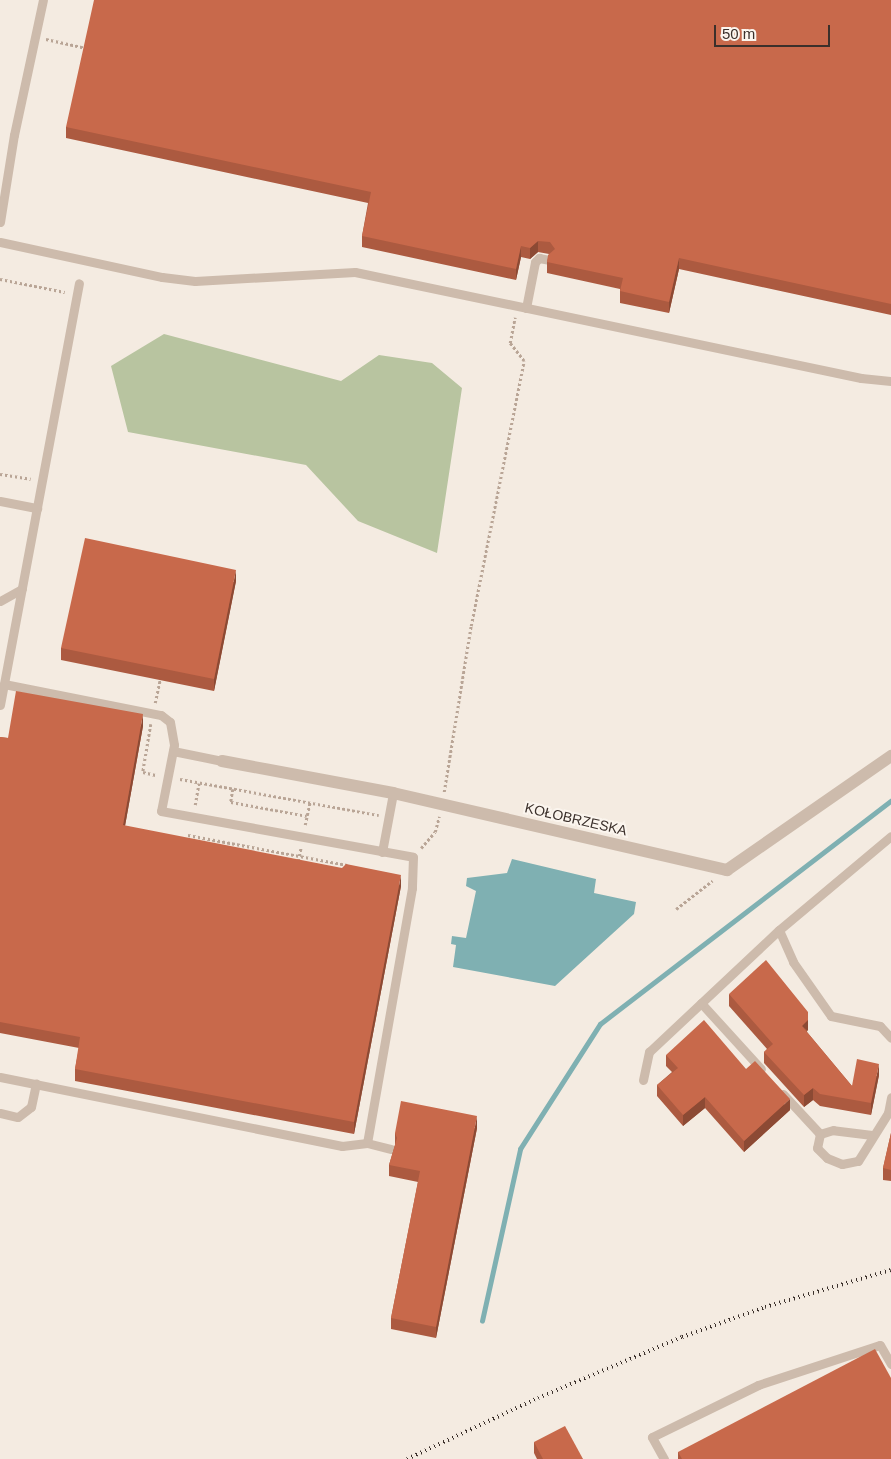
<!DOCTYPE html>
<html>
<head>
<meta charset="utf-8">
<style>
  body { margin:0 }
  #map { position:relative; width:891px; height:1459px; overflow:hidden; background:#f4ebe1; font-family:Arial,sans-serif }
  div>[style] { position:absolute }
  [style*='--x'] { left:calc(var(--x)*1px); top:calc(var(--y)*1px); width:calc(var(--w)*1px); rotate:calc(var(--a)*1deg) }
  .green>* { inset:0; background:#b8c4a0 }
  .water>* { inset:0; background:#7fb0b2 }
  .stream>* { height:4.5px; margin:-2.25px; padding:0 2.25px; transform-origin:2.25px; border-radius:2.25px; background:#7fb0b2 }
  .path>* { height:2.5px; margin-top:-1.25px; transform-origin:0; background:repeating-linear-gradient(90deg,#b9a596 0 2.5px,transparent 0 5px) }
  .service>* { height:9px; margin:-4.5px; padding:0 4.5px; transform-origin:4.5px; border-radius:4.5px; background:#cdbbac }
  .minor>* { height:12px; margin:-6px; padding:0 6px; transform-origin:6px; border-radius:6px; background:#cdbbac }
  .rail>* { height:4px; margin-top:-2px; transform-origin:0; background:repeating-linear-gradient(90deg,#3b302b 0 1px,transparent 0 5px) }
  .wall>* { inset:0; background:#ac5a40 }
  .shaded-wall>* { inset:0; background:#8c4a34 }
  .building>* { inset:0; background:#c8694b }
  span { translate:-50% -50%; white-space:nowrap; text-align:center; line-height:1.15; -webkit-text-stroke:4px #fbf5ee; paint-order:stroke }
  .street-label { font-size:14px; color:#3b302b }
  .scale { position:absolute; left:714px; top:25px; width:116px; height:22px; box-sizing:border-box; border:2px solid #3b302b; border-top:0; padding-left:6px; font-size:15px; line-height:18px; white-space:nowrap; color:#3b302b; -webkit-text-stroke:4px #fbf5ee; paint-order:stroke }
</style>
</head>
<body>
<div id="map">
  <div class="green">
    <div style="clip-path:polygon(164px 334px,341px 381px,379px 355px,432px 363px,462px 388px,437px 553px,358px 521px,306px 465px,128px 432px,111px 366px)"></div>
  </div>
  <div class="water">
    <div style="clip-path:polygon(512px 859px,596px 879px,594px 893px,636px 902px,634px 914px,555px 986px,453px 967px,456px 945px,451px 944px,452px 936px,466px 938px,476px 891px,466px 886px,467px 878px,507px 873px)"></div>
  </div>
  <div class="stream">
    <div style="--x:482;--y:1321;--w:176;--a:-77.5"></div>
    <div style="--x:520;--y:1149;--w:148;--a:-57.4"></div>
    <div style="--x:600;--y:1024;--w:367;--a:-37.5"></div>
  </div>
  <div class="path">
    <div style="--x:46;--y:39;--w:41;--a:12.7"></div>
    <div style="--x:0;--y:279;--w:66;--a:11.3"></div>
    <div style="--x:0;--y:474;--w:31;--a:9"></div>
    <div style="--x:155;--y:703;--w:24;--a:-78"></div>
    <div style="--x:151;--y:724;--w:49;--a:99.5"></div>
    <div style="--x:143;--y:772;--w:13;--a:13"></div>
    <div style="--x:180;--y:779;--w:202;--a:10.3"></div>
    <div style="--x:233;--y:789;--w:13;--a:99"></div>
    <div style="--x:231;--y:802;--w:77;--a:10.4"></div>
    <div style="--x:444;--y:792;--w:168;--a:-80.8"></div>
    <div style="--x:471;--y:626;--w:270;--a:-78.7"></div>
    <div style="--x:524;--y:361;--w:23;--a:-128"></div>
    <div style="--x:510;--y:343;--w:26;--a:-79"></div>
    <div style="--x:195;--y:805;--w:22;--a:-80"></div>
    <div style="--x:305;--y:825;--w:24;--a:-78"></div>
    <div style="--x:188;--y:835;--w:162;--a:10.7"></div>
    <div style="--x:421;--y:848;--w:21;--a:-49"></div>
    <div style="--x:435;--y:832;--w:16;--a:-75"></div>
    <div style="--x:298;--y:861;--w:14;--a:-78"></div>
    <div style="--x:676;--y:909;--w:46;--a:-37.9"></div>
  </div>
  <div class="service">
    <div style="--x:0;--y:222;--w:88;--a:-80.9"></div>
    <div style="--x:14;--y:135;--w:138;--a:-77.9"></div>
    <div style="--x:0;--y:242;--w:166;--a:12.2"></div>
    <div style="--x:162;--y:277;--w:33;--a:7"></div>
    <div style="--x:195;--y:281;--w:160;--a:-3.2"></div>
    <div style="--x:355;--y:272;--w:517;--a:11.83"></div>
    <div style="--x:861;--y:378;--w:30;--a:6"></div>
    <div style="--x:526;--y:308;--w:47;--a:-78.9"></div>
    <div style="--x:535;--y:262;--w:6;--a:-45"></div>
    <div style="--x:539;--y:258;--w:10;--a:11"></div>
    <div style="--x:0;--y:501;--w:38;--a:11"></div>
    <div style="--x:0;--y:601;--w:25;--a:-29"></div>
    <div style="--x:4;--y:684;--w:160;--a:11.2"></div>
    <div style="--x:161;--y:715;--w:11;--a:38"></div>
    <div style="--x:170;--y:722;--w:23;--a:80"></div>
    <div style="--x:174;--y:745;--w:67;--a:101.1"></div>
    <div style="--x:161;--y:811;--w:256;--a:10.3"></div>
    <div style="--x:413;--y:857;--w:31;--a:92"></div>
    <div style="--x:412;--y:888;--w:259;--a:100"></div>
    <div style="--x:0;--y:705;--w:429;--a:-79.4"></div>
    <div style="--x:173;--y:751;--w:50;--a:11.5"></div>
    <div style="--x:382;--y:852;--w:60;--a:-79.4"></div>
    <div style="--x:779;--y:930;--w:35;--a:66"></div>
    <div style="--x:793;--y:962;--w:66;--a:54.9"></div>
    <div style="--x:831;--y:1016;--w:50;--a:11.5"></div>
    <div style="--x:880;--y:1026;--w:16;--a:47"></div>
    <div style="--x:701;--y:1003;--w:89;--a:47.7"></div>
    <div style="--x:0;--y:1077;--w:349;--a:11.4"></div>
    <div style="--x:342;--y:1146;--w:25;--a:-7"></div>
    <div style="--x:367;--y:1143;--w:25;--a:14"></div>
    <div style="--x:643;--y:1080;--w:29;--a:-78"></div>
    <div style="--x:649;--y:1052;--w:178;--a:-43.2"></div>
    <div style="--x:779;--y:930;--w:146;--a:-40"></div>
    <div style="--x:783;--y:1094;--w:54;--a:47.2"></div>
    <div style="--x:0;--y:1113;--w:18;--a:13"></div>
    <div style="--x:18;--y:1117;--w:16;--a:-38"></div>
    <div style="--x:31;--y:1107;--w:24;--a:-78"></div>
    <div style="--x:872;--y:1135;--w:39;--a:-173"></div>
    <div style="--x:833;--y:1130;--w:14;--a:163"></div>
    <div style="--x:820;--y:1134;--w:14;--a:102"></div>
    <div style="--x:817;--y:1148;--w:14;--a:45"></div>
    <div style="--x:827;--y:1158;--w:16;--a:22"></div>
    <div style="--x:842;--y:1164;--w:16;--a:-11"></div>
    <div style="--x:858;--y:1161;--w:57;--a:-58"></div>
    <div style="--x:888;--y:1113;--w:16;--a:-79"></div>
    <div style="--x:664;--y:1459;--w:25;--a:-119"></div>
    <div style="--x:652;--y:1437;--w:118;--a:-26.1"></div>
    <div style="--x:758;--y:1385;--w:128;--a:-18.2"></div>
    <div style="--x:880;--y:1345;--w:22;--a:60"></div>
  </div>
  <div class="minor">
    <div style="--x:222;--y:761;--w:174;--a:10.6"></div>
    <div style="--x:393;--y:793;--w:343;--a:13"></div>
    <div style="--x:727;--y:870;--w:200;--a:-34.8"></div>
  </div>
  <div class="rail">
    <div style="--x:407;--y:1459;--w:145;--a:-25"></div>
    <div style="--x:538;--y:1398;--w:156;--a:-23"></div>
    <div style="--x:682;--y:1337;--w:88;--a:-19.9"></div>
    <div style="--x:765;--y:1307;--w:131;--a:-16.4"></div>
  </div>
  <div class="wall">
    <div style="clip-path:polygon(891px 0,891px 315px,679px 269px,669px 313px,620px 303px,620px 289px,547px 273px,547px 262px,549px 254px,538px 252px,530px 259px,521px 257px,516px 280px,362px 247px,362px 236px,368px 203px,66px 138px,66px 127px)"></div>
    <div style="clip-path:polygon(236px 581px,214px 691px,61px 660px,61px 648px)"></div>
    <div style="clip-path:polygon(143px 726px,125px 826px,401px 886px,354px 1134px,75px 1081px,75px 1069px,79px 1048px,0 1033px,0 737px,8px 738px)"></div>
    <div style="clip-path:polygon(729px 994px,808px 1024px,807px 1032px,852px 1086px,879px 1075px,871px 1115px,820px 1106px,813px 1100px,804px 1107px,764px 1063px,764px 1052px,767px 1049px,729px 1006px)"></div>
    <div style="clip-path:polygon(666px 1055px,746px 1069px,790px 1110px,744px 1152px,705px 1108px,683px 1126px,657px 1096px,657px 1085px,672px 1072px,666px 1066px)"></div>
    <div style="clip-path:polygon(477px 1128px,436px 1338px,391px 1329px,391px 1318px,418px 1182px,389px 1176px,389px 1165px,395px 1145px,395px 1133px)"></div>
    <div style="clip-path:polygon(891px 1133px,891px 1181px,883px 1180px,883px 1168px)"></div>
    <div style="clip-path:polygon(534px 1442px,583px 1459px,537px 1459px,534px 1453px)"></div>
    <div style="clip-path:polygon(678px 1452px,891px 1459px,678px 1459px)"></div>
  </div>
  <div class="shaded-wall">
    <div style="clip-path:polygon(538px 241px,538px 252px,530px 259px,530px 248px)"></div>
    <div style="clip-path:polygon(521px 246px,521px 257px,516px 280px,516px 269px)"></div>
    <div style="clip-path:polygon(679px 258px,679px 269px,669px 313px,669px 302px)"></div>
    <div style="clip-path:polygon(236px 570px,236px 581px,214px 691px,214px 679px)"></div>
    <div style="clip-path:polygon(143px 714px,143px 726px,123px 837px,123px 825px)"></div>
    <div style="clip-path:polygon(401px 875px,401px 886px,354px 1134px,354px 1122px)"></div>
    <div style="clip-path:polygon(808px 1012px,808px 1031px,802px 1026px)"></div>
    <div style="clip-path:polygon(879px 1064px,879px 1075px,871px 1115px,871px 1103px)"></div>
    <div style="clip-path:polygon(813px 1088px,813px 1100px,804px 1107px,804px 1095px)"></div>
    <div style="clip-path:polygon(705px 1097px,705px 1108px,683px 1126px,683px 1115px)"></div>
    <div style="clip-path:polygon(790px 1099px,790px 1110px,744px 1152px,744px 1141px)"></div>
    <div style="clip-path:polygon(477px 1116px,477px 1128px,436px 1338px,436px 1327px)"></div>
  </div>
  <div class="building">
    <div style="clip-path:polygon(94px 0,891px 0,891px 304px,679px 258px,669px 302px,620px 291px,623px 278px,547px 262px,548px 255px,555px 249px,550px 242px,538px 241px,530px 248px,521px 246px,516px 269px,362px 236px,371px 192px,66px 127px)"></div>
    <div style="clip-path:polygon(85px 538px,236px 570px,214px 679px,61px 648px)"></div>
    <div style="clip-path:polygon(16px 691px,143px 714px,123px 825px,342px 868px,346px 864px,401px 875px,354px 1122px,75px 1069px,80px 1037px,0 1022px,0 737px,8px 738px)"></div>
    <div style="clip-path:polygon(766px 960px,808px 1012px,808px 1020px,802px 1026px,852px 1086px,857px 1059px,879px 1064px,871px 1103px,820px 1094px,813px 1088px,804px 1095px,764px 1052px,773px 1044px,729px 994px)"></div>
    <div style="clip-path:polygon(704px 1020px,746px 1069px,755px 1061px,790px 1099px,744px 1141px,705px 1097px,683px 1115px,657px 1085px,678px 1068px,666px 1055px)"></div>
    <div style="clip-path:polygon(401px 1101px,477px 1116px,436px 1327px,391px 1318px,420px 1171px,389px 1165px,397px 1138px,395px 1133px)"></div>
    <div style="clip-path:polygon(891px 1133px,891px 1170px,883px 1168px)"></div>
    <div style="clip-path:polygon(875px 1349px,891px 1378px,891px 1459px,682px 1459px,678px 1452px)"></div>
    <div style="clip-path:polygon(565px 1426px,583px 1459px,543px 1459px,534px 1442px)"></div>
  </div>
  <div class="street-label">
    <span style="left:576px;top:819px;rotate:13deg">KOŁOBRZESKA</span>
  </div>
  <div class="scale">50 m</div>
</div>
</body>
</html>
